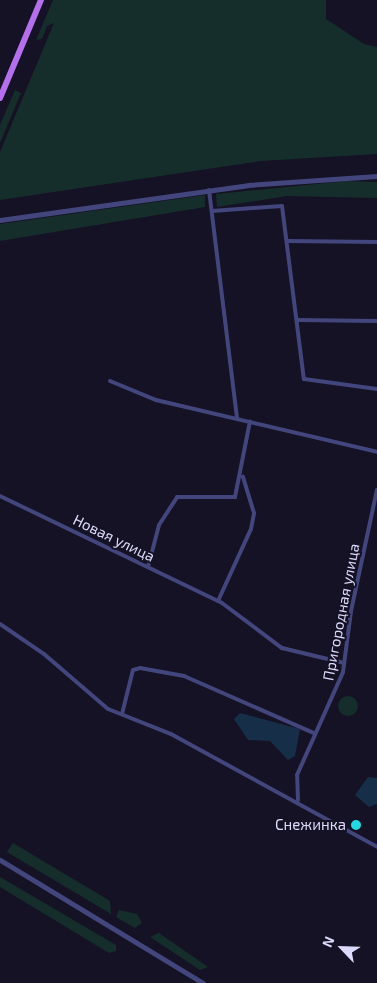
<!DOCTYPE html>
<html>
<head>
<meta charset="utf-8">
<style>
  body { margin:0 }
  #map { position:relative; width:377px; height:983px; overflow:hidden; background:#141224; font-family:"Exo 2",sans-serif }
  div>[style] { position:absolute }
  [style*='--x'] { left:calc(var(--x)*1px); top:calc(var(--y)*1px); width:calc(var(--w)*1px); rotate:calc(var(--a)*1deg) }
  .green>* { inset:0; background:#162e2b }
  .round { border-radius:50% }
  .water>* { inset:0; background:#172e49 }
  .minor>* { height:4px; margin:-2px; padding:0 2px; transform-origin:2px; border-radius:2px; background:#43457d }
  .tertiary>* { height:5px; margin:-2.5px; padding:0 2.5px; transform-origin:2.5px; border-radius:2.5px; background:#43457d }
  .primary>* { height:6px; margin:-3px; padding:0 3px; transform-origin:3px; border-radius:3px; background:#b56fed }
  .dots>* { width:14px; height:14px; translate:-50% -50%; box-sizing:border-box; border:2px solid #141224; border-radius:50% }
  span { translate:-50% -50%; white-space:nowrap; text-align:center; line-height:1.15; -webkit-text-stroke:4px #141224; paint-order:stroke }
  .street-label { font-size:15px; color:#dcdafa }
  .poi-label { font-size:15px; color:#dcdafa }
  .right { translate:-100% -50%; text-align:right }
  .north { position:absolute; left:317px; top:923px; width:50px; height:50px; -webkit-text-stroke:4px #141224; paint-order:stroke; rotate:294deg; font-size:14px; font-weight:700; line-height:20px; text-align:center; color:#dcdafa }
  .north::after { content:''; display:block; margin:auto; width:18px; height:22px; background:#dcdafa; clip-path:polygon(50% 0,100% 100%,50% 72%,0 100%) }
</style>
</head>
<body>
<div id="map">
  <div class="green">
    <div style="clip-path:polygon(53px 0,326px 0,326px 19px,364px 44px,377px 47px,377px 154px,261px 161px,0 200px,0 152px,54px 23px,47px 26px,42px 39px,36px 40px)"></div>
    <div style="clip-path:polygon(15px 90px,21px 93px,0 143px,0 125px)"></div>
    <div style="clip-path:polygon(346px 181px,377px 182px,377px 198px,287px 196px,217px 207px,216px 194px)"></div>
    <div style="clip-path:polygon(205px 195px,205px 207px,0 241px,0 224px)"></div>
    <div class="round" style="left:338px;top:696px;width:20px;height:20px"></div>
    <div style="clip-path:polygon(13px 843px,110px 901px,111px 914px,7px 852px)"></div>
    <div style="clip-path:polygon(0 877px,116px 945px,116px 951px,109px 953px,0 887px)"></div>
    <div style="clip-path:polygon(119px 910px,137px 914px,142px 923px,135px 928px,116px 917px)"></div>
    <div style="clip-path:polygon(159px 933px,208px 967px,200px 970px,150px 937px)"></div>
  </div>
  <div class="water">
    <div style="clip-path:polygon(240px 713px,300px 729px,295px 756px,288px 760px,270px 741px,248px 740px,234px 719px)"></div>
    <div style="clip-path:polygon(368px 777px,377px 778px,377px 804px,369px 807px,355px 795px)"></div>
  </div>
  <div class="minor">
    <div style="--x:209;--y:190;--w:230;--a:83"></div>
    <div style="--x:212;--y:211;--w:70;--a:-4.1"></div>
    <div style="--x:282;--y:206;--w:174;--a:82.8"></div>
    <div style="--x:304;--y:379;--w:74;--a:7.8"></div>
    <div style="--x:288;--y:241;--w:89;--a:0.6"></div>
    <div style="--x:297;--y:320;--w:80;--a:0.7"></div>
    <div style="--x:110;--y:381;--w:50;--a:22.4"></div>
    <div style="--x:156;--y:400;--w:227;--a:13.2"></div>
    <div style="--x:0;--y:496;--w:246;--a:25.7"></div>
    <div style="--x:222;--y:603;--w:75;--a:36.9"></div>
    <div style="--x:282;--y:648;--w:64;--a:13.6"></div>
    <div style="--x:148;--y:567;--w:43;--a:-75.3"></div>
    <div style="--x:159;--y:525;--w:33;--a:-57"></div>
    <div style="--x:177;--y:497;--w:58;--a:0"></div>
    <div style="--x:235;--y:497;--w:77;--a:-78.8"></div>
    <div style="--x:218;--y:601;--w:79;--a:-65.4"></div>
    <div style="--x:251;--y:529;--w:16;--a:-79"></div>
    <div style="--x:254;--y:513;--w:38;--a:-107"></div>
    <div style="--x:0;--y:624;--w:53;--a:34.3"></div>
    <div style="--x:44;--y:654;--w:84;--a:40.7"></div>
    <div style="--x:108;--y:709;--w:68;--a:21.6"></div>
    <div style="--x:171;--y:734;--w:235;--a:28.7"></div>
    <div style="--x:122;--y:714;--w:45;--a:-76"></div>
    <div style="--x:133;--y:670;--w:7;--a:-16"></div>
    <div style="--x:140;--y:668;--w:45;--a:10.3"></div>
    <div style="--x:184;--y:676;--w:142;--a:23.7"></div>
    <div style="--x:298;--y:800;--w:25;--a:-92"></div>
    <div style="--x:297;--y:775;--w:113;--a:-65.9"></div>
    <div style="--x:343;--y:672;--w:62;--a:-82.5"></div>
    <div style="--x:351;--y:611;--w:124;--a:-77.9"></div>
  </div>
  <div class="tertiary">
    <div style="--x:0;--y:220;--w:250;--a:-8"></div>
    <div style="--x:248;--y:185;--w:129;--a:-4"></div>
    <div style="--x:0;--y:860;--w:237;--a:31.2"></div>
  </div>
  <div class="primary">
    <div style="--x:0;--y:98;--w:106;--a:-67.3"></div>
  </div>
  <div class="dots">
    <div style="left:356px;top:825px;background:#1edbe2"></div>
  </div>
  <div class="street-label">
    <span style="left:114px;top:538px;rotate:26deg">Новая улица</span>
    <span style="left:341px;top:612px;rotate:-79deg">Пригородная улица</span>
  </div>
  <div class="poi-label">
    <span class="right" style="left:346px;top:825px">Снежинка</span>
  </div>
  <div class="north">N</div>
</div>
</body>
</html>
